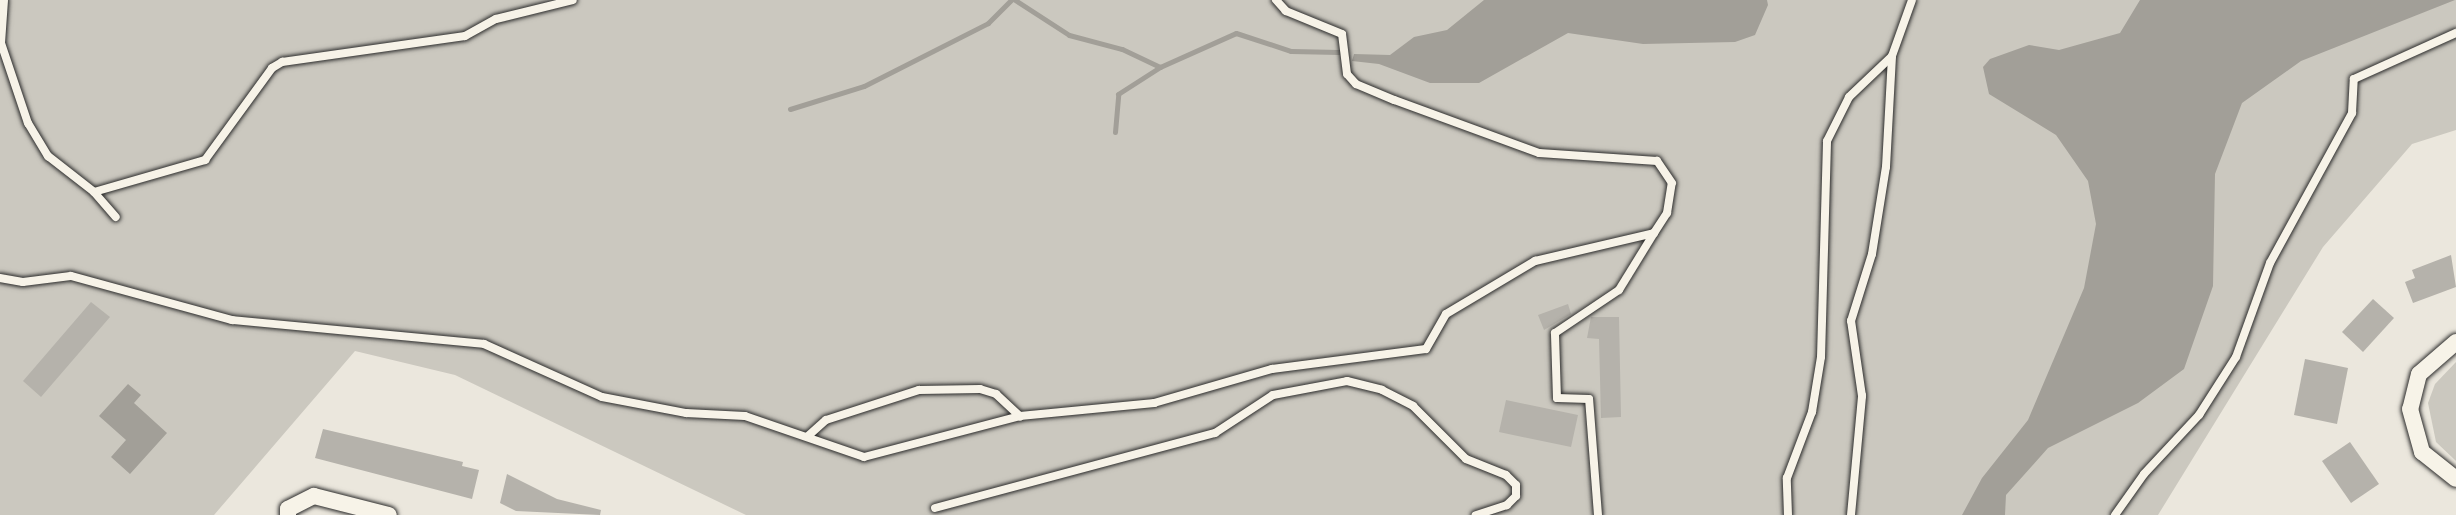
<!DOCTYPE html>
<html>
<head>
<meta charset="utf-8">
<style>
  body { margin:0 }
  #map { position:relative; width:2456px; height:515px; overflow:hidden; background:#ebe7dd; font-family:"Playpen Sans",sans-serif }
  div>[style] { position:absolute }
  [style*='--x'] { left:calc(var(--x)*1px); top:calc(var(--y)*1px); width:calc(var(--w)*1px); rotate:calc(var(--a)*1deg) }
  .green>* { inset:0; background:#cbc8bf }
  .water>* { inset:0; background:#a29f98 }
  .stream>* { height:5px; margin:-2.5px; padding:0 2.5px; transform-origin:2.5px; border-radius:2.5px; background:#a29f98 }
  .building>* { inset:0; background:#b5b2ab }
  .roads { filter:drop-shadow(0 0 2px #2b2b2b) drop-shadow(0 0 2px #2b2b2b) }
  .lane>* { height:8px; margin:-4px; padding:0 4px; transform-origin:4px; border-radius:4px; background:#f7f3e8 }
  .street>* { height:16px; margin:-8px; padding:0 8px; transform-origin:8px; border-radius:8px; background:#f7f3e8 }
  span { translate:-50% -50%; white-space:nowrap; text-align:center; line-height:1.15; -webkit-text-stroke:4.5px #f7f3e8; paint-order:stroke }
</style>
</head>
<body>
<div id="map">
  <div class="green">
    <div style="clip-path:polygon(0 0,2456px 0,2456px 130px,2412px 144px,2323px 247px,2158px 515px,746px 515px,455px 375px,355px 351px,214px 515px,0 515px)"></div>
    <div style="clip-path:polygon(2456px 362px,2456px 461px,2436px 442px,2428px 403px,2435px 384px)"></div>
  </div>
  <div class="water">
    <div style="clip-path:polygon(1484px 0,1767px 0,1768px 5px,1755px 35px,1735px 42px,1643px 44px,1568px 33px,1479px 83px,1430px 83px,1379px 64px,1352px 61px,1354px 54px,1390px 55px,1414px 37px,1447px 30px)"></div>
    <div style="clip-path:polygon(2140px 0,2455px 0,2301px 61px,2242px 103px,2215px 174px,2213px 286px,2184px 369px,2138px 403px,2048px 448px,2006px 495px,2005px 515px,1962px 515px,1982px 478px,2028px 420px,2084px 288px,2096px 224px,2088px 181px,2056px 135px,1989px 94px,1983px 67px,1990px 59px,2029px 45px,2059px 50px,2120px 33px)"></div>
    <div style="clip-path:polygon(128px 384px,141px 395px,134px 403px,167px 433px,130px 474px,111px 457px,126px 440px,99px 416px)"></div>
  </div>
  <div class="stream">
    <div style="--x:1015;--y:0;--w:64;--a:32.9"></div>
    <div style="--x:1069;--y:35;--w:55;--a:14.8"></div>
    <div style="--x:1122;--y:49;--w:42;--a:25.3"></div>
    <div style="--x:1160;--y:67;--w:83;--a:-24.1"></div>
    <div style="--x:1236;--y:33;--w:58;--a:18.1"></div>
    <div style="--x:1291;--y:51;--w:48;--a:1.2"></div>
    <div style="--x:790;--y:109;--w:77;--a:-17.3"></div>
    <div style="--x:864;--y:86;--w:139;--a:-26.9"></div>
    <div style="--x:988;--y:23;--w:33;--a:-45"></div>
    <div style="--x:1115;--y:132;--w:38;--a:-85"></div>
    <div style="--x:1118;--y:94;--w:50;--a:-32.7"></div>
  </div>
  <div class="building">
    <div style="clip-path:polygon(2451px 255px,2456px 287px,2413px 303px,2405px 282px,2415px 278px,2412px 270px)"></div>
    <div style="clip-path:polygon(2373px 299px,2394px 318px,2363px 352px,2342px 332px)"></div>
    <div style="clip-path:polygon(91px 302px,110px 317px,41px 397px,23px 381px)"></div>
    <div style="clip-path:polygon(1568px 304px,1571px 314px,1544px 330px,1538px 315px)"></div>
    <div style="clip-path:polygon(1591px 317px,1619px 317px,1621px 417px,1601px 418px,1599px 339px,1587px 338px)"></div>
    <div style="clip-path:polygon(2305px 359px,2348px 368px,2337px 424px,2294px 415px)"></div>
    <div style="clip-path:polygon(1506px 400px,1578px 415px,1571px 447px,1499px 432px)"></div>
    <div style="clip-path:polygon(323px 429px,463px 462px,462px 466px,479px 470px,472px 499px,315px 458px)"></div>
    <div style="clip-path:polygon(2350px 442px,2379px 484px,2351px 503px,2322px 461px)"></div>
    <div style="clip-path:polygon(507px 474px,557px 499px,601px 510px,600px 515px,516px 511px,500px 503px)"></div>
  </div>
  <div class="roads">
    <div class="lane">
      <div style="--x:0;--y:40;--w:88;--a:71.4"></div>
      <div style="--x:28;--y:123;--w:39;--a:59"></div>
      <div style="--x:48;--y:156;--w:58;--a:38"></div>
      <div style="--x:94;--y:192;--w:116;--a:-16.1"></div>
      <div style="--x:205;--y:160;--w:114;--a:-53.9"></div>
      <div style="--x:272;--y:68;--w:12;--a:-31"></div>
      <div style="--x:282;--y:62;--w:185;--a:-8.1"></div>
      <div style="--x:465;--y:36;--w:35;--a:-29"></div>
      <div style="--x:496;--y:19;--w:79;--a:-13.9"></div>
      <div style="--x:1;--y:43;--w:43;--a:-86"></div>
      <div style="--x:94;--y:192;--w:33;--a:49"></div>
      <div style="--x:0;--y:278;--w:23;--a:10"></div>
      <div style="--x:23;--y:282;--w:48;--a:-7.1"></div>
      <div style="--x:71;--y:276;--w:167;--a:15.3"></div>
      <div style="--x:232;--y:320;--w:253;--a:5.4"></div>
      <div style="--x:484;--y:344;--w:129;--a:24.2"></div>
      <div style="--x:602;--y:397;--w:86;--a:10.8"></div>
      <div style="--x:686;--y:413;--w:59;--a:2.9"></div>
      <div style="--x:745;--y:416;--w:126;--a:19"></div>
      <div style="--x:864;--y:457;--w:161;--a:-14.7"></div>
      <div style="--x:1020;--y:416;--w:135;--a:-5.5"></div>
      <div style="--x:1154;--y:403;--w:123;--a:-16.1"></div>
      <div style="--x:1272;--y:369;--w:155;--a:-7.4"></div>
      <div style="--x:1426;--y:349;--w:40;--a:-60.3"></div>
      <div style="--x:1446;--y:314;--w:104;--a:-30.8"></div>
      <div style="--x:1535;--y:261;--w:122;--a:-13.2"></div>
      <div style="--x:1654;--y:233;--w:24;--a:-57"></div>
      <div style="--x:1667;--y:213;--w:30;--a:-81"></div>
      <div style="--x:1672;--y:183;--w:27;--a:-124"></div>
      <div style="--x:1657;--y:161;--w:118;--a:-176.1"></div>
      <div style="--x:1539;--y:153;--w:154;--a:-159.9"></div>
      <div style="--x:1394;--y:100;--w:41;--a:-157.2"></div>
      <div style="--x:1356;--y:84;--w:13;--a:-132"></div>
      <div style="--x:1347;--y:74;--w:40;--a:-97.1"></div>
      <div style="--x:1342;--y:34;--w:61;--a:-157.7"></div>
      <div style="--x:1286;--y:11;--w:15;--a:-132"></div>
      <div style="--x:808;--y:436;--w:24;--a:-42"></div>
      <div style="--x:826;--y:420;--w:98;--a:-17.9"></div>
      <div style="--x:919;--y:390;--w:61;--a:-0.9"></div>
      <div style="--x:980;--y:389;--w:17;--a:17"></div>
      <div style="--x:996;--y:394;--w:33;--a:43"></div>
      <div style="--x:935;--y:508;--w:290;--a:-15"></div>
      <div style="--x:1215;--y:433;--w:69;--a:-33.2"></div>
      <div style="--x:1273;--y:395;--w:75;--a:-10.7"></div>
      <div style="--x:1347;--y:381;--w:36;--a:14"></div>
      <div style="--x:1382;--y:390;--w:35;--a:27"></div>
      <div style="--x:1413;--y:406;--w:75;--a:45"></div>
      <div style="--x:1466;--y:459;--w:43;--a:21.8"></div>
      <div style="--x:1506;--y:475;--w:14;--a:45"></div>
      <div style="--x:1516;--y:485;--w:11;--a:90"></div>
      <div style="--x:1516;--y:496;--w:13;--a:135"></div>
      <div style="--x:1507;--y:505;--w:33;--a:162"></div>
      <div style="--x:1598;--y:515;--w:116;--a:-94.4"></div>
      <div style="--x:1589;--y:399;--w:32;--a:-178"></div>
      <div style="--x:1557;--y:398;--w:65;--a:-91.8"></div>
      <div style="--x:1555;--y:333;--w:77;--a:-33.9"></div>
      <div style="--x:1619;--y:290;--w:67;--a:-58.4"></div>
      <div style="--x:1788;--y:515;--w:37;--a:-92"></div>
      <div style="--x:1787;--y:478;--w:71;--a:-69.3"></div>
      <div style="--x:1812;--y:412;--w:56;--a:-80.7"></div>
      <div style="--x:1821;--y:357;--w:216;--a:-88.4"></div>
      <div style="--x:1827;--y:141;--w:49;--a:-63.4"></div>
      <div style="--x:1849;--y:97;--w:59;--a:-43.6"></div>
      <div style="--x:1851;--y:515;--w:120;--a:-84.7"></div>
      <div style="--x:1862;--y:396;--w:76;--a:-98.3"></div>
      <div style="--x:1851;--y:321;--w:70;--a:-72.6"></div>
      <div style="--x:1872;--y:254;--w:88;--a:-80.9"></div>
      <div style="--x:1886;--y:167;--w:111;--a:-86.9"></div>
      <div style="--x:1892;--y:56;--w:59;--a:-70.3"></div>
      <div style="--x:2115;--y:515;--w:50;--a:-54.7"></div>
      <div style="--x:2144;--y:474;--w:81;--a:-47"></div>
      <div style="--x:2199;--y:415;--w:69;--a:-57.5"></div>
      <div style="--x:2236;--y:357;--w:100;--a:-70.1"></div>
      <div style="--x:2270;--y:263;--w:171;--a:-61.3"></div>
      <div style="--x:2352;--y:113;--w:34;--a:-87"></div>
      <div style="--x:2354;--y:79;--w:112;--a:-24.3"></div>
    </div>
    <div class="street">
      <div style="--x:2456;--y:342;--w:49;--a:139.1"></div>
      <div style="--x:2419;--y:374;--w:36;--a:104"></div>
      <div style="--x:2410;--y:409;--w:45;--a:74.4"></div>
      <div style="--x:2422;--y:452;--w:43;--a:38.5"></div>
      <div style="--x:288;--y:515;--w:6;--a:-90"></div>
      <div style="--x:288;--y:509;--w:29;--a:-27"></div>
      <div style="--x:314;--y:496;--w:77;--a:14.2"></div>
    </div>
  </div>
</div>
</body>
</html>
